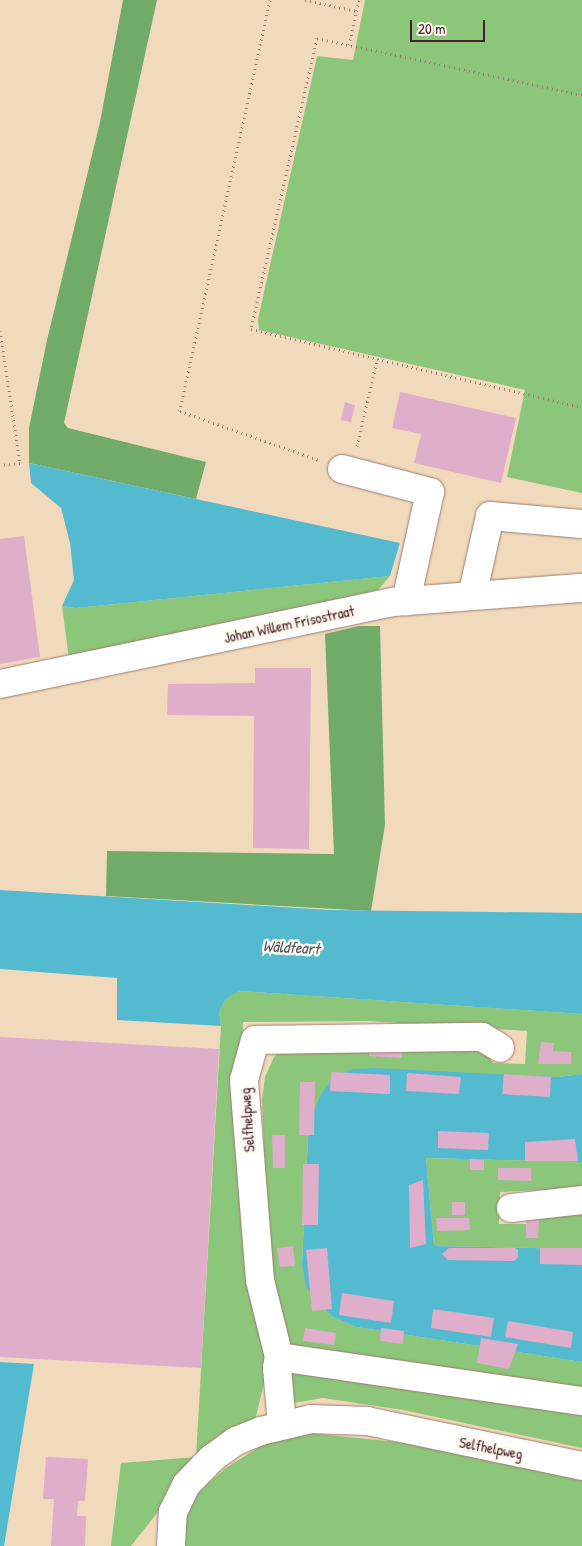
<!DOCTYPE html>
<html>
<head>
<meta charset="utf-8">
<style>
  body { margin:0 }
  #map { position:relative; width:582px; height:1546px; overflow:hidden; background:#f1dabb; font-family:"Patrick Hand",sans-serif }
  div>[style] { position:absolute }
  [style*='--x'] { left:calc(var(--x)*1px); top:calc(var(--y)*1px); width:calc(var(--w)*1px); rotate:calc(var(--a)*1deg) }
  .green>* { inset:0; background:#8cc67a }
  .forest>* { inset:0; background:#71ab6a }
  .water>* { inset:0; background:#53bad0 }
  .building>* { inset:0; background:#deaecb }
  .path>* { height:3px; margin-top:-1.5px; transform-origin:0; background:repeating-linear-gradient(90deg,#9e7c73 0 1px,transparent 0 5px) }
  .roads { filter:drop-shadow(0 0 1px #9e7c73) drop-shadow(0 0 1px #9e7c73) }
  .minor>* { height:28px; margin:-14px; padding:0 14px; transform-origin:14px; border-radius:14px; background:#fff }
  span { translate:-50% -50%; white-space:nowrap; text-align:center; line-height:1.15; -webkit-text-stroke:5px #fbf7ec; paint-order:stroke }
  .street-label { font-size:15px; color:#4a1f2b }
  .water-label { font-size:16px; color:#4d5565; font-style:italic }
  .scale { position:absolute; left:410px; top:20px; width:75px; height:22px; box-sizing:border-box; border:2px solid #4a1f2b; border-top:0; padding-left:6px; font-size:15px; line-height:18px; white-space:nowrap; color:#4a1f2b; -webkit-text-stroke:4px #fbf7ec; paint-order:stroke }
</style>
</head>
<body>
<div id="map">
  <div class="green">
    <div style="clip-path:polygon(365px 0,582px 0,582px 493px,507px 477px,525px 390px,259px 330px,258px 319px,317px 56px,353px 60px)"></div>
    <div style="clip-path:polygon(390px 576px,378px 590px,69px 659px,62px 606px,76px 608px)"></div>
    <div style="clip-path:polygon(238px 991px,582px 1014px,582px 1074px,558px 1077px,352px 1069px,313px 1112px,308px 1138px,302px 1264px,318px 1304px,333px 1317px,356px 1327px,582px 1362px,582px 1395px,359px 1364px,287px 1344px,280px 1325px,267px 1223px,262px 1100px,265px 1077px,274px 1057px,285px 1046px,481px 1046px,493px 1063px,525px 1064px,527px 1031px,368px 1021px,243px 1022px,241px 1066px,271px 1354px,254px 1425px,176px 1489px,131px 1546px,111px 1546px,121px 1463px,196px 1457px,221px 1026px,219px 1011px,226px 999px)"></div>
    <div style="clip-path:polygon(426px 1158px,582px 1162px,582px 1188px,500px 1192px,499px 1224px,531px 1224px,536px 1214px,582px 1208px,582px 1249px,434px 1246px)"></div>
    <div style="clip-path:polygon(292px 1369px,582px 1413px,582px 1448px,403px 1410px,323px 1398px,288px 1404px)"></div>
    <div style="clip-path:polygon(309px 1433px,416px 1444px,582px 1477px,582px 1546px,183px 1546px,182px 1526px,198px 1492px,226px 1468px,264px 1444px)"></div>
  </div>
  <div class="forest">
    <div style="clip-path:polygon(123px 0,157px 0,64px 423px,68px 428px,206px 462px,196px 499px,29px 463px,29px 428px,47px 340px,100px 122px)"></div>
    <div style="clip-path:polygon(359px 626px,380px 626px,385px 825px,371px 911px,106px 896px,107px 851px,334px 854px,325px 634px)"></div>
  </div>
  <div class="water">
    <div style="clip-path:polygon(29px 463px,400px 543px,399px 546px,390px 576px,76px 608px,62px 606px,74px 580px,70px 543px,61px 508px,31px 483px)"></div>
    <div style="clip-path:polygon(0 890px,331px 910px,582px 913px,582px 1014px,239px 991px,226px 999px,219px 1011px,221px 1026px,117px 1020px,117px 978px,0 969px)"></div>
    <div style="clip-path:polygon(373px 1068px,558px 1077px,582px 1074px,582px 1162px,426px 1158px,434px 1246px,582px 1249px,582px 1362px,356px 1327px,333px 1317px,318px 1304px,306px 1286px,302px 1264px,308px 1138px,313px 1112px,322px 1092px,334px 1078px,352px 1069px)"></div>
    <div style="clip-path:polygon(0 1362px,34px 1364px,4px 1546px,0 1546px)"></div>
  </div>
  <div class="building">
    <div style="clip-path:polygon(400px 392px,516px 418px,501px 483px,414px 463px,421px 434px,392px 428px)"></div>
    <div style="clip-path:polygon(345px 402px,355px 405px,351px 422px,341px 420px)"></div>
    <div style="clip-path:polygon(24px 536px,40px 657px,0 664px,0 539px)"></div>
    <div style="clip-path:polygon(255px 668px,311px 668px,309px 849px,253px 848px,254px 716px,167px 715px,168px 684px,255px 683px)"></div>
    <div style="clip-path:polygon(0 1037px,219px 1049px,201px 1368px,0 1357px)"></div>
    <div style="clip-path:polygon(541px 1042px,554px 1043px,553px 1051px,571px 1052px,571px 1064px,538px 1064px)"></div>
    <div style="clip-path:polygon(369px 1044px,402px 1046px,402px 1058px,369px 1056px)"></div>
    <div style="clip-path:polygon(331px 1072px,390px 1075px,390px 1094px,330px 1091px)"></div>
    <div style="clip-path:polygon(407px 1073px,461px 1077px,459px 1094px,406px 1091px)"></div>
    <div style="clip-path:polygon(504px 1074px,551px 1077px,550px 1097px,502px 1094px)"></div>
    <div style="clip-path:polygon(300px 1082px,315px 1082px,314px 1135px,299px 1135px)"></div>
    <div style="clip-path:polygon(438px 1131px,489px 1133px,488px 1150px,438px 1148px)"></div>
    <div style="clip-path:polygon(272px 1135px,285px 1135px,285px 1168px,273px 1168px)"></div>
    <div style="clip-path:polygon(575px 1139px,578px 1161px,525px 1161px,525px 1142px)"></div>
    <div style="clip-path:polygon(470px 1159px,484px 1160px,484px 1170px,470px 1170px)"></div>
    <div style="clip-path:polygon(303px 1164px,319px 1164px,318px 1225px,302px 1225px)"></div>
    <div style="clip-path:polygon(498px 1168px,531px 1168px,531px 1181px,498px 1180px)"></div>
    <div style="clip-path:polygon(423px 1180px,426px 1244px,410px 1248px,409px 1185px)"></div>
    <div style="clip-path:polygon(452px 1202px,465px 1202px,465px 1215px,452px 1215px)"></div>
    <div style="clip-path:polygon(436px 1218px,469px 1218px,470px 1230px,437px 1231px)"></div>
    <div style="clip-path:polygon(526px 1220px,539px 1220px,538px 1238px,526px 1238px)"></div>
    <div style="clip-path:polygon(293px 1246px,295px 1266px,280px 1267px,277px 1248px)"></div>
    <div style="clip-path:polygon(327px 1248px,332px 1309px,312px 1311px,306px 1250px)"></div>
    <div style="clip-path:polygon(449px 1248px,515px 1248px,518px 1250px,518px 1257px,514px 1261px,448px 1260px,442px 1254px)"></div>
    <div style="clip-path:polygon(540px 1248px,582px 1248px,582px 1265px,540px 1264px)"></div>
    <div style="clip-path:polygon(342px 1293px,394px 1301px,391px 1323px,339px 1315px)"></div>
    <div style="clip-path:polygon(433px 1309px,494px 1318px,491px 1337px,431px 1328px)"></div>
    <div style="clip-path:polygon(508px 1321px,573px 1332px,571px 1348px,505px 1337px)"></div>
    <div style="clip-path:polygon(305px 1328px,336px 1333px,334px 1345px,303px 1341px)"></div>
    <div style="clip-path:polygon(381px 1328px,404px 1331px,403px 1344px,380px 1341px)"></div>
    <div style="clip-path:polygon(481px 1338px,518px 1344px,509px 1369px,477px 1363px)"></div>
    <div style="clip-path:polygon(46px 1457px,88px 1459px,85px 1501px,78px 1501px,77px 1516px,86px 1516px,85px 1546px,51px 1546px,54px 1499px,43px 1499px)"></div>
  </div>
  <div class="path">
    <div style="--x:270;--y:0;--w:421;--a:102.4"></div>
    <div style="--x:180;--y:411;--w:146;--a:19.5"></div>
    <div style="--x:305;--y:0;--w:53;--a:11.9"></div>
    <div style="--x:349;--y:45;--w:46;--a:-77.5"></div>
    <div style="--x:582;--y:95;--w:271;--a:-167.9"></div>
    <div style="--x:317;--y:38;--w:298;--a:102.8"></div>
    <div style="--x:251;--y:329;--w:340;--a:13.3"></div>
    <div style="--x:0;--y:331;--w:134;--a:81.4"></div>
    <div style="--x:20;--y:463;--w:20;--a:174"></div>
    <div style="--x:357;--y:446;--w:88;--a:-76.9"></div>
  </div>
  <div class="roads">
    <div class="minor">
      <div style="--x:342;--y:469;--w:91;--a:14.6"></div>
      <div style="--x:430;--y:492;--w:112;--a:102.4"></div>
      <div style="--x:472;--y:596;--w:82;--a:-77.3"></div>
      <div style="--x:490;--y:516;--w:92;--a:5"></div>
      <div style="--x:0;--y:684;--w:402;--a:-11.8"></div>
      <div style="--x:394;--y:602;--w:189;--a:-4.3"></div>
      <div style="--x:511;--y:1208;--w:71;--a:-6.4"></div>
      <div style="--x:279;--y:1357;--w:306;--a:8.3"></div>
      <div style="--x:282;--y:1425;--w:57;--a:-95"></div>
      <div style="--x:277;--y:1368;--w:11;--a:-80"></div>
      <div style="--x:279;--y:1357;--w:79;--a:-103.9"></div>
      <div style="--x:260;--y:1280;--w:201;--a:-94.6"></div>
      <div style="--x:244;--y:1080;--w:41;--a:-74.6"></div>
      <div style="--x:255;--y:1040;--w:227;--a:-0.8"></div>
      <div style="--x:482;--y:1037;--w:21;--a:31"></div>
      <div style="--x:171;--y:1546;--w:34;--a:-87"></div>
      <div style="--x:173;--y:1512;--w:30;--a:-64"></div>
      <div style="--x:186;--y:1485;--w:36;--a:-46"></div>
      <div style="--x:211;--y:1459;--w:31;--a:-36"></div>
      <div style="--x:236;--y:1441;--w:27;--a:-22"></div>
      <div style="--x:261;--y:1431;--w:51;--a:-13.5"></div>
      <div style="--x:311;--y:1419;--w:56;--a:2"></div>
      <div style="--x:367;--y:1421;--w:220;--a:11.8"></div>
    </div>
  </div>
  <div class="street-label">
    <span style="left:289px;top:624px;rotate:-12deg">Johan Willem Frisostraat</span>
    <span style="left:247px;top:1120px;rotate:-94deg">Selfhelpweg</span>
    <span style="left:491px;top:1448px;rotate:11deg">Selfhelpweg</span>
  </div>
  <div class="water-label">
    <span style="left:291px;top:947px;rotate:3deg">Wâldfeart</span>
  </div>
  <div class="scale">20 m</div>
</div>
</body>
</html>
